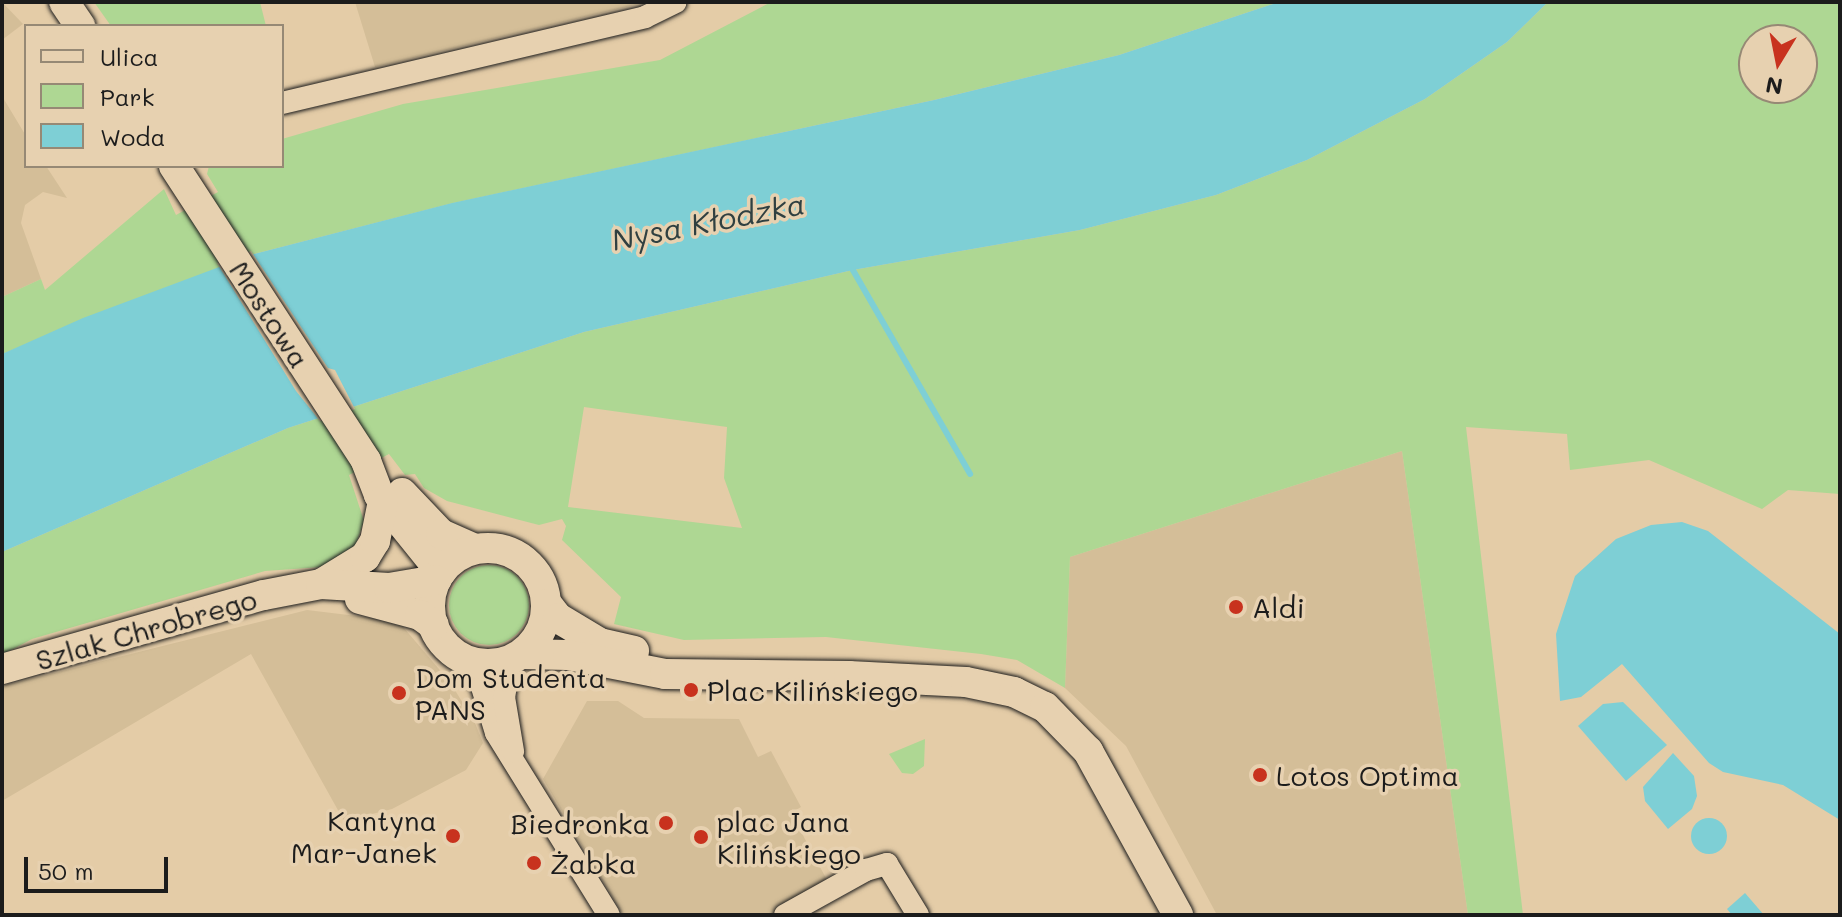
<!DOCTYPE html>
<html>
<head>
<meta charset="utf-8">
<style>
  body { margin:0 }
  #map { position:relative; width:1842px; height:917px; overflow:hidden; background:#e4cca7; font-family:Mali,sans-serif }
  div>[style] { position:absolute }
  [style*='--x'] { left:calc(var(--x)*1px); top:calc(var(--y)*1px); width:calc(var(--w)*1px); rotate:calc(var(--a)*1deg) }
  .built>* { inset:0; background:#d4be98 }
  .green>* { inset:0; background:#aed793 }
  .round { border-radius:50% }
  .water>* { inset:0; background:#7ecfd5 }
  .pier>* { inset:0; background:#e4cca7 }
  .stream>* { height:6px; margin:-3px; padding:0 3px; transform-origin:3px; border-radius:3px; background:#7ecfd5 }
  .roads { filter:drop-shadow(0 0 2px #1c1c1c) drop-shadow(0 0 2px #1c1c1c) }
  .street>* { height:22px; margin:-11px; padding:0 11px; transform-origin:11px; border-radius:11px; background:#e7d1b0 }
  .secondary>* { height:30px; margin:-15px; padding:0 15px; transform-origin:15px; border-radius:15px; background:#e7d1b0 }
  .secondary>.ring { margin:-15px; padding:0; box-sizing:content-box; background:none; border:30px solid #e7d1b0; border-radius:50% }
  .dots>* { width:22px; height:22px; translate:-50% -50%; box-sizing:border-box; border:4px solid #e7d1b0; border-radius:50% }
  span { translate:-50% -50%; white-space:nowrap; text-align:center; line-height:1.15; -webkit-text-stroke:7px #e7d1b0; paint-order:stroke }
  .street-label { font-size:28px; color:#1c1c1c }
  .poi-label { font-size:28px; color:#1c1c1c }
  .left { translate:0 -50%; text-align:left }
  .right { translate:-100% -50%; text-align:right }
  .water-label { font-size:30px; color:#304041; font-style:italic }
  .frame { position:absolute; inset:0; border:4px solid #1c1c1c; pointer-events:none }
  .legend { position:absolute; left:24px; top:24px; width:260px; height:144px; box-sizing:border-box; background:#e7d1b0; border:2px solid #968975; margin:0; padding:10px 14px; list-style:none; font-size:24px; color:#1c1c1c }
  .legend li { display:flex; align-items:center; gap:16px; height:40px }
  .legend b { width:40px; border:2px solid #968975 }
  .north { position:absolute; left:1738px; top:24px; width:80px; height:80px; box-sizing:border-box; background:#e7d1b0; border:2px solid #968975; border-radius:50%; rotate:190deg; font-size:22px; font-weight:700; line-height:32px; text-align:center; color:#1c1c1c }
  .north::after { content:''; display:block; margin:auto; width:28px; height:36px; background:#c8321e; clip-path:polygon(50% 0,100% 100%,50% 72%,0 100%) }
  .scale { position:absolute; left:24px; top:857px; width:144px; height:36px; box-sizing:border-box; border:4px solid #1c1c1c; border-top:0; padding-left:10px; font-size:24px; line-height:28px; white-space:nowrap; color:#1c1c1c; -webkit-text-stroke:6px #e7d1b0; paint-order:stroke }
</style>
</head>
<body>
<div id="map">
  <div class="built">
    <div style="clip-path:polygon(2px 2px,23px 24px,2px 40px)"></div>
    <div style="clip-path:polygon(355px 2px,647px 2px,375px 67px)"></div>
    <div style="clip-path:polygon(2px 96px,26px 136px,26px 166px,46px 166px,67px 198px,43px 192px,25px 205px,21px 223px,41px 279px,2px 297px)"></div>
    <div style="clip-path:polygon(1402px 451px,1468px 915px,1217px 915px,1126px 746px,1065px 688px,1070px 557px)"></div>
    <div style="clip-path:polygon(307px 610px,398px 621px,450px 682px,475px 723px,483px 743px,466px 770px,392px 809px,344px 821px,251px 654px,2px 801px,2px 686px)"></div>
    <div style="clip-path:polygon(587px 701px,618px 701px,644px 718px,739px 719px,758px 757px,771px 751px,801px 807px,791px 813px,835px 895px,801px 915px,623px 915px,543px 779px)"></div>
  </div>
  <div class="green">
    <div style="clip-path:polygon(94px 2px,260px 2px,266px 26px,111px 26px)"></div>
    <div style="clip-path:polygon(771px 2px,1279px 2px,1119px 55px,934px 100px,453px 203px,254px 254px,2px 354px,2px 297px,41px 279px,45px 290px,164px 189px,176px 215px,218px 192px,207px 174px,209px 166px,282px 166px,282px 139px,403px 104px,660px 60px)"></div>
    <div style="clip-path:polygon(evenodd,1548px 2px,1840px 2px,1840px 494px,1788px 490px,1762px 509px,1649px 460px,1570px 470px,1567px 434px,1466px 427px,1523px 915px,1468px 915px,1402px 451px,1070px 557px,1065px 688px,1017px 660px,981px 654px,826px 637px,684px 640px,614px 624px,621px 597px,562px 540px,566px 526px,562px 519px,539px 525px,447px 501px,424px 488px,415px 474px,405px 475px,389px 454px,349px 475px,364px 521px,355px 547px,336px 566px,265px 571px,32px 639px,2px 655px,2px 552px,288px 428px,584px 332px,853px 270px,1080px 230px,1216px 195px,1307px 160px,1425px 99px,1507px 42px,1548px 2px,1754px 40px,1802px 40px,1802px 88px,1754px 88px,1754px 40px,1548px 2px,584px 407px,727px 427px,724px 478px,742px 528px,568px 507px,584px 407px)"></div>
    <div class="round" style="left:449px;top:565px;width:80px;height:80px"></div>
    <div style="clip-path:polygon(925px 739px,924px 766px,913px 774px,902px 773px,889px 754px)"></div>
  </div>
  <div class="water">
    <div style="clip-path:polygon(1279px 2px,1548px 2px,1507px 42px,1425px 99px,1307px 160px,1216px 195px,1080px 230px,853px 270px,584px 332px,288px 428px,2px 552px,2px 354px,83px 318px,254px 254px,452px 203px,934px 100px,1119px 55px)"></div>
    <div style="clip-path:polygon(1682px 522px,1708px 531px,1840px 634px,1840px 820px,1783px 785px,1723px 772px,1709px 763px,1622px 664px,1581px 697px,1560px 701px,1556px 634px,1575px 576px,1616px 539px,1651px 525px)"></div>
    <div style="clip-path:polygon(1623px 702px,1667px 745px,1626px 781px,1578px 726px,1603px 704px)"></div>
    <div style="clip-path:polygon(1673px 753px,1694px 776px,1697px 796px,1692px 809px,1668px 829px,1645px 801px,1643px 787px)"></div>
    <div class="round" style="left:1691px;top:818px;width:36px;height:36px"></div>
    <div style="clip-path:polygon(1745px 893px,1764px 915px,1732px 915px,1727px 909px)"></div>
  </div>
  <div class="pier">
    <div style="clip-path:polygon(251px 251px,328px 368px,335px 370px,355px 409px,320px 421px,296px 391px,217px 263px)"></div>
  </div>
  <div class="stream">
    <div style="--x:850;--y:265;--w:241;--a:60.1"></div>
  </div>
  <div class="roads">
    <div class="street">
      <div style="--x:282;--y:103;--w:373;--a:-13.3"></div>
      <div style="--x:645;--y:17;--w:34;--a:-26"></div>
      <div style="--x:462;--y:657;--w:36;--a:56"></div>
      <div style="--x:482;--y:687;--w:48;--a:73.1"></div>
      <div style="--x:496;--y:733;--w:214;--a:58.2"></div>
      <div style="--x:510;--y:660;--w:37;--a:99"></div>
      <div style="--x:504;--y:697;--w:55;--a:80.5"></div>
      <div style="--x:785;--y:915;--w:93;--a:-29.1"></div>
      <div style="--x:866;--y:870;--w:22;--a:-16"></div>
      <div style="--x:887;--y:864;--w:60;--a:58.7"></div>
    </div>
    <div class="secondary">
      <div style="--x:64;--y:2;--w:29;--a:56"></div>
      <div style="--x:174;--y:166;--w:352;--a:56.9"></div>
      <div style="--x:366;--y:461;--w:36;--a:69"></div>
      <div style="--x:379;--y:495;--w:99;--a:51.2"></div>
      <div style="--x:402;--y:493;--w:57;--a:46.4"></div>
      <div style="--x:441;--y:534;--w:37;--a:24"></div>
      <div class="ring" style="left:430px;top:548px;width:86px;height:86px"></div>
      <div style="--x:321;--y:584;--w:52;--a:-31.5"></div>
      <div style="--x:365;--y:557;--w:19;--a:-58"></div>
      <div style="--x:375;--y:541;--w:41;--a:-78.7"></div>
      <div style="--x:360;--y:599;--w:62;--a:14.9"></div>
      <div style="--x:420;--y:615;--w:17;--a:36"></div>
      <div style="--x:547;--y:604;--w:18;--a:52"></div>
      <div style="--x:558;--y:618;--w:49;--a:30.8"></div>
      <div style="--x:600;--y:643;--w:35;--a:13"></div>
      <div style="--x:522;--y:654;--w:46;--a:1.2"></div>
      <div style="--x:568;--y:655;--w:99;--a:11.1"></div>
      <div style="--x:665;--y:674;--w:184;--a:0.6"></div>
      <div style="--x:849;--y:676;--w:117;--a:2.9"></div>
      <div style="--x:966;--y:682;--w:49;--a:11.8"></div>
      <div style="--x:1014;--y:692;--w:34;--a:26"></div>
      <div style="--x:1045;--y:707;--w:62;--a:45.7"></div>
      <div style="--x:1088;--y:751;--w:187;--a:61.2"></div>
      <div style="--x:2;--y:669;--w:272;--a:-15.8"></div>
      <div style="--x:264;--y:595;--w:58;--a:-10.9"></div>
      <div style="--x:321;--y:584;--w:68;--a:3.4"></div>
      <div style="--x:389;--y:588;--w:48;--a:-9.7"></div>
    </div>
  </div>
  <div class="dots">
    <div style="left:1236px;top:607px;background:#c8321e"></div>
    <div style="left:691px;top:690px;background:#c8321e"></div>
    <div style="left:399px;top:693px;background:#c8321e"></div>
    <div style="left:1260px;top:775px;background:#c8321e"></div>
    <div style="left:666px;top:823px;background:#c8321e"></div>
    <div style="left:453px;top:836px;background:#c8321e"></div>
    <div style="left:701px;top:837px;background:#c8321e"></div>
    <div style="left:534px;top:863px;background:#c8321e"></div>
  </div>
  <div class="street-label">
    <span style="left:270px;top:314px;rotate:57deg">Mostowa</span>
    <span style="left:146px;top:629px;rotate:-16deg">Szlak Chrobrego</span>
  </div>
  <div class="poi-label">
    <span class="left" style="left:1252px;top:607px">Aldi</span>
    <span class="left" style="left:415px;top:693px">Dom Studenta<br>PANS</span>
    <span class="left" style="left:707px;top:690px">Plac Kilińskiego</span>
    <span class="left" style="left:1276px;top:775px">Lotos Optima</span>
    <span class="right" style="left:437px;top:836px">Kantyna<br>Mar-Janek</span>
    <span class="left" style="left:717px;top:837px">plac Jana<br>Kilińskiego</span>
    <span class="right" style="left:650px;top:823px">Biedronka</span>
    <span class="left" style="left:550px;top:863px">Żabka</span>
  </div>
  <div class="water-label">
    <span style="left:708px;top:221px;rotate:-11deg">Nysa Kłodzka</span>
  </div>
  <div class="frame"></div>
  <ul class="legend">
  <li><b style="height:10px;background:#e7d1b0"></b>Ulica</li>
  <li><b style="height:22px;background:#aed793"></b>Park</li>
  <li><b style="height:22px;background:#7ecfd5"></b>Woda</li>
  </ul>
  <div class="north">N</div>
  <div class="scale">50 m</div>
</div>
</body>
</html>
